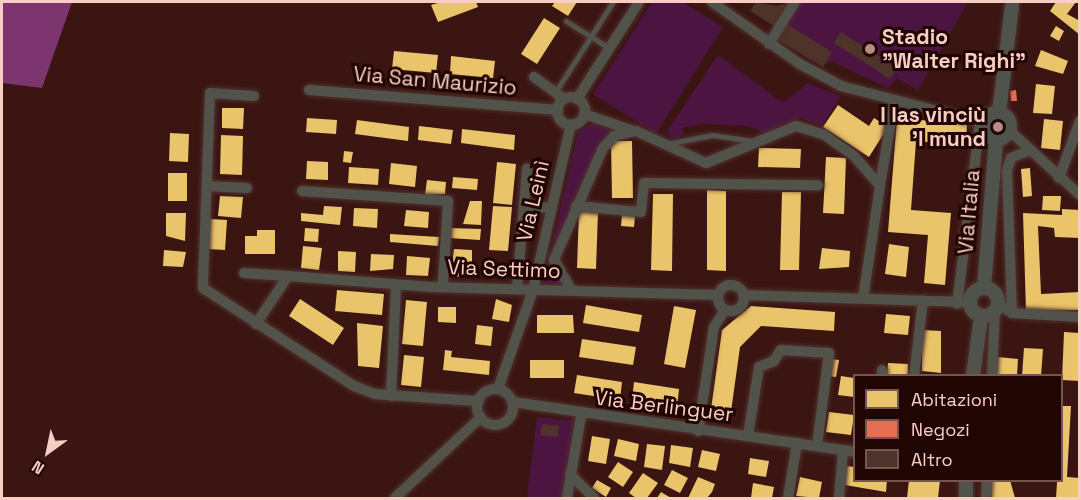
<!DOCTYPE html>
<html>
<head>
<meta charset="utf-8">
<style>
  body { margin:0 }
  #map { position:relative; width:1081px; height:500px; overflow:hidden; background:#3a1511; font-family:"Space Grotesk",sans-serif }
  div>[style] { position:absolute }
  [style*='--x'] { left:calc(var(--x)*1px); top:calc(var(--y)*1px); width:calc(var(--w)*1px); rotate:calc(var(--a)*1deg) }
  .green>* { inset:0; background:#4c1541 }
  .forest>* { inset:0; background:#7c356e }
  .homes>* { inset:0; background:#e9c46a }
  .shops>* { inset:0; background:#e76f51 }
  .building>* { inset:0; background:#4e332a }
  .roads { filter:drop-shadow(0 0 2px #51312e) drop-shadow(0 0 2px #51312e) }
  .lane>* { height:5px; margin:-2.5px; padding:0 2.5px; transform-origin:2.5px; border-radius:2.5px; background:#51524a }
  .street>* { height:10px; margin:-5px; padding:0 5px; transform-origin:5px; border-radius:5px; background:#51524a }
  .street>.ring { margin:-5px; padding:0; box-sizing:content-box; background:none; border:10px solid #51524a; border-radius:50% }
  .secondary>* { height:14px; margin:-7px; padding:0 7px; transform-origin:7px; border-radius:7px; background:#4f534c }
  .secondary>.ring { margin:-7px; padding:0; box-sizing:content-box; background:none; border:14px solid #4f534c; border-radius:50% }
  .dots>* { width:16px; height:16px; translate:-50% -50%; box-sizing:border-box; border:3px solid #200502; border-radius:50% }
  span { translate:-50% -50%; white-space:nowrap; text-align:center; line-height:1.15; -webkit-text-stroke:6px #200502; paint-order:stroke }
  .poi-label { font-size:21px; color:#f8cec4; font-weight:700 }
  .left { translate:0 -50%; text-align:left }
  .right { translate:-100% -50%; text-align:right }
  .street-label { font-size:21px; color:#f8cec4 }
  .frame { position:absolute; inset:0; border:3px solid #f8cec4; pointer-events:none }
  .legend { position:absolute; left:853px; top:374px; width:210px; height:108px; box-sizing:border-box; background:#200502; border:2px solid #765550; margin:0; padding:8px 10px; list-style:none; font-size:18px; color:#f8cec4 }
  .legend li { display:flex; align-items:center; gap:12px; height:30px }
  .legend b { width:30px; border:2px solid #765550 }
  .north { position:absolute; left:18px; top:422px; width:60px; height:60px; -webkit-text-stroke:4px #200502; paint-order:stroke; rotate:213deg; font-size:16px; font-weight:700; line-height:24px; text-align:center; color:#f8cec4 }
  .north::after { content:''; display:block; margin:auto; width:21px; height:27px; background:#f8cec4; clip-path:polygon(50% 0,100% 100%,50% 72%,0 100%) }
</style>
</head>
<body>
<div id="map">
  <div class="green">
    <div style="clip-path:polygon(652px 2px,682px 2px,723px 27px,656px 134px,593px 94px)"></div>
    <div style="clip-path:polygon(800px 2px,968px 2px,918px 90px,896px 78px,889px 89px,831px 61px,825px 65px,779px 37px)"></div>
    <div style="clip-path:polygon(718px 55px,783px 103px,808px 83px,841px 96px,822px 126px,801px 118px,763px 133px,748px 126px,703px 124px,682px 128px,684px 135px,671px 139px,667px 131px)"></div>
    <div style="clip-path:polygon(592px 123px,614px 132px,603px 139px,554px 260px,563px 287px,543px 285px,578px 132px)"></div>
    <div style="clip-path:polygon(537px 417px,575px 421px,564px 498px,527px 498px)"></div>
  </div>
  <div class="forest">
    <div style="clip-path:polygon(2px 2px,72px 2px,42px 88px,2px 83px)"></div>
  </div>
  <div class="homes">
    <div style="clip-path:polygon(441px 2px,476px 2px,478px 7px,438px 22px,431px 5px)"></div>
    <div style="clip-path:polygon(555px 2px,577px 2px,568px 16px,552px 6px)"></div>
    <div style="clip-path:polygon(1056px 2px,1076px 2px,1067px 14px,1080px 21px,1080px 35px,1050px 11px)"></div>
    <div style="clip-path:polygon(544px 18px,560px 28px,537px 64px,521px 54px)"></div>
    <div style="clip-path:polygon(1056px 26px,1064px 31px,1059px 41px,1050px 36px)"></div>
    <div style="clip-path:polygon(1041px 50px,1068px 61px,1063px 74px,1035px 66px)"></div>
    <div style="clip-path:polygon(394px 51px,438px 55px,436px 73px,392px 69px)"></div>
    <div style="clip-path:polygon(451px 56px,495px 61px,493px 78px,450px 74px)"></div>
    <div style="clip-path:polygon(1036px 84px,1055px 86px,1052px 114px,1033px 113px)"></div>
    <div style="clip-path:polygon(838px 105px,869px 126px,874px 118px,888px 127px,869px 157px,823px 127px)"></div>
    <div style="clip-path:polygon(222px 108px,244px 108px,243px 129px,222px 128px)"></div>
    <div style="clip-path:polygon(307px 118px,337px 120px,336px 134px,306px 132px)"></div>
    <div style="clip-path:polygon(897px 118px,967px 124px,966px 142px,959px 145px,916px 141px,911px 210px,951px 213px,945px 285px,924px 283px,928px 235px,888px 232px)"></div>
    <div style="clip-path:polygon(1044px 119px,1063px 121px,1060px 150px,1041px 148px)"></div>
    <div style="clip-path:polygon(357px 120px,409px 127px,408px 141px,355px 134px)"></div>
    <div style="clip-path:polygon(419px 126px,453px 130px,451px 144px,418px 140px)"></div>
    <div style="clip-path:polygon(462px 129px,515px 135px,514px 150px,461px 143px)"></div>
    <div style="clip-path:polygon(170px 133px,189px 134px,188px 162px,169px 161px)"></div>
    <div style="clip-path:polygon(221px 135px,243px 136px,242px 175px,220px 174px)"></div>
    <div style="clip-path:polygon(611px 141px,632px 141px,633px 198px,612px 198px)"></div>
    <div style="clip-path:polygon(759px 148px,801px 149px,800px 168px,758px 167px)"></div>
    <div style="clip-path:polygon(344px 151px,353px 152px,351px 163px,343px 162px)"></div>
    <div style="clip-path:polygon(826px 157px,846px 158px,844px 214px,823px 213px)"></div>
    <div style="clip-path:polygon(307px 161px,328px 162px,328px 180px,306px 179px)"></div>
    <div style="clip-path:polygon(497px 162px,516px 164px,512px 205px,493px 203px)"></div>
    <div style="clip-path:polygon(391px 163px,417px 166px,415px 187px,389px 184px)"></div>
    <div style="clip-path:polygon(349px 167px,379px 169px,378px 185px,348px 183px)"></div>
    <div style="clip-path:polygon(1030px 168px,1032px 196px,1023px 197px,1021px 169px)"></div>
    <div style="clip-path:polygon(168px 173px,187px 173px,187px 201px,168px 201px)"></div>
    <div style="clip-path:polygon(453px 177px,478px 179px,477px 190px,452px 188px)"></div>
    <div style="clip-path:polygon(427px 180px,446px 182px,445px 194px,425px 195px)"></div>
    <div style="clip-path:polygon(707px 190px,726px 191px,726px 271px,707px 270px)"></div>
    <div style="clip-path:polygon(782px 192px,801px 192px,799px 270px,780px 270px)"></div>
    <div style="clip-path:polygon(653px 194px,673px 194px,672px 271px,651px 270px)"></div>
    <div style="clip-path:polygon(220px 196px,243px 197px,241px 218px,218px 216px)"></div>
    <div style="clip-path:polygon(1043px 196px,1061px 196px,1060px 211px,1042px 210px)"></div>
    <div style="clip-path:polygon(470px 201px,482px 201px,481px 225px,463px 224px)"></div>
    <div style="clip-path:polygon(324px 206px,342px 207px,340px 225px,301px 221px,301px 213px,323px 215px)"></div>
    <div style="clip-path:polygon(493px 206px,512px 207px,508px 251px,489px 250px)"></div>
    <div style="clip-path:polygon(354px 208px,378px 209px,377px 228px,353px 226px)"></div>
    <div style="clip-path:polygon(1062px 209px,1080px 210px,1080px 238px,1055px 237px,1054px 228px,1038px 226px,1041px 294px,1080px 292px,1080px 310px,1026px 311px,1023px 213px,1062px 215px)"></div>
    <div style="clip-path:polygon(406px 210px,429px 212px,428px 228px,404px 226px)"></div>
    <div style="clip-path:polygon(579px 211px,598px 212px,596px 269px,577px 268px)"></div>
    <div style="clip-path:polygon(166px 213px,186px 213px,185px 241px,166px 236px)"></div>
    <div style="clip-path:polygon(622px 215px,635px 216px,634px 227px,621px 226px)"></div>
    <div style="clip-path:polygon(210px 219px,227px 220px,225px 250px,208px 249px)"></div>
    <div style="clip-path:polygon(305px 228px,319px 229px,318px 242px,304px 241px)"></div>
    <div style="clip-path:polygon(449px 228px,481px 229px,480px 240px,449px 238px)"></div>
    <div style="clip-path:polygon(257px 230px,275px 230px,275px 254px,245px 254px,245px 236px,257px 236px)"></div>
    <div style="clip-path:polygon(390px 234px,439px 237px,438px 246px,390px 242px)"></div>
    <div style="clip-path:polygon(889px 244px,909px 247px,906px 277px,885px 274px)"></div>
    <div style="clip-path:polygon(303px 246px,322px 248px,319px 270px,301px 268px)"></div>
    <div style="clip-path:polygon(822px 248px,850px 251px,849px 267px,819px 269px)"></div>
    <div style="clip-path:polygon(454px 249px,472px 250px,472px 277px,450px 277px)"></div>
    <div style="clip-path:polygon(164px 250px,186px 252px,183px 267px,163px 266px)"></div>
    <div style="clip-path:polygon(338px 251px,356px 252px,355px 272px,338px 271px)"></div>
    <div style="clip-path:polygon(371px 254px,394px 255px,393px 269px,370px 271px)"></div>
    <div style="clip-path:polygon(407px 256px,430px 258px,428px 276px,406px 275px)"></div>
    <div style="clip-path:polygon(337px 290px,384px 294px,382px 315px,335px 311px)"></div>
    <div style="clip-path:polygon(300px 299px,344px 328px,333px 345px,289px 316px)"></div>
    <div style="clip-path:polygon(496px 299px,512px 305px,509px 322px,492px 319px)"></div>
    <div style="clip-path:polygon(406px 300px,427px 302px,423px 346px,402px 344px)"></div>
    <div style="clip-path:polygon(586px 305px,642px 315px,639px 332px,583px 323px)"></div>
    <div style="clip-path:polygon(674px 306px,696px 310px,685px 368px,664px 364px)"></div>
    <div style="clip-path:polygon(751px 306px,835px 312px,834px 331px,761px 326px,740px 347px,730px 419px,710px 416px,722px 330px)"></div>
    <div style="clip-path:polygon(438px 307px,456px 307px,456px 323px,438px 322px)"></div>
    <div style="clip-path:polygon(886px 314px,910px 316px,908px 335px,884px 333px)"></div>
    <div style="clip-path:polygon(537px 315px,573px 315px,574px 333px,537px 333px)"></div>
    <div style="clip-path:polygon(357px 323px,383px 326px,379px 368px,358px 366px)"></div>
    <div style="clip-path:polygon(477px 325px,493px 327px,491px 346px,475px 344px)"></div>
    <div style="clip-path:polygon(922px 330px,941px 331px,941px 373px,922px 371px)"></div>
    <div style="clip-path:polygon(1064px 332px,1080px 333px,1080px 381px,1062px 380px)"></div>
    <div style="clip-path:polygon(582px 339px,636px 347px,633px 365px,579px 357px)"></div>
    <div style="clip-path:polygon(1024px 348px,1043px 349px,1041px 376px,1022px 376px)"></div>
    <div style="clip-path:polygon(445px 350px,452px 351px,451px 357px,490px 361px,489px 375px,443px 370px)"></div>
    <div style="clip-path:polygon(404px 355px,424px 357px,421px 387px,401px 385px)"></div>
    <div style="clip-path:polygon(998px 357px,1018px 359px,1017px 376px,996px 376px)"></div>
    <div style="clip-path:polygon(831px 359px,839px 360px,836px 377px,828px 376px)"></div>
    <div style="clip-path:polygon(530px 360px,564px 360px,564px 378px,530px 378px)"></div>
    <div style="clip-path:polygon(888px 363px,908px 364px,908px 376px,887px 376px)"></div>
    <div style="clip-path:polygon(577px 375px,622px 382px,620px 400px,574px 393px)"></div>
    <div style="clip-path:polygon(841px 376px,854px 378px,854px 397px,838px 395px)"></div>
    <div style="clip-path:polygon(634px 382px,679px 389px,677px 407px,632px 400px)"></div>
    <div style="clip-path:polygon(1062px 406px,1071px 406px,1067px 477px,1080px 478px,1080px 498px,1056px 498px)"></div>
    <div style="clip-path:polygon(829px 412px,854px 415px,851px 435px,826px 432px)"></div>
    <div style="clip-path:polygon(592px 436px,610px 439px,606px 464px,588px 461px)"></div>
    <div style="clip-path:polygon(618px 439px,639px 444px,636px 461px,614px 456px)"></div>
    <div style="clip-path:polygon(647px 444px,665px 446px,662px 470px,644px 467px)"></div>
    <div style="clip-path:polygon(671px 445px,693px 448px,690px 467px,669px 463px)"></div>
    <div style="clip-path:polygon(702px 450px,720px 454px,716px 471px,698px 467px)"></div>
    <div style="clip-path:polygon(750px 458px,769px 461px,766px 477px,748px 474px)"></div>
    <div style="clip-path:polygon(618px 462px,633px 472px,623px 487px,608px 477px)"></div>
    <div style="clip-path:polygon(847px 466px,854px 467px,854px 480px,887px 480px,886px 492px,845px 485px)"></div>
    <div style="clip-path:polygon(672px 470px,688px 478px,680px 493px,664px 485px)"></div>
    <div style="clip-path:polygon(643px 473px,658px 483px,647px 498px,636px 498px,629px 493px)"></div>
    <div style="clip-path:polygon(698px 477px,715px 484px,712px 492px,707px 498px,688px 498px)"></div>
    <div style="clip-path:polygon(800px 477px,822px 482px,819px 498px,796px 496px)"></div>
    <div style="clip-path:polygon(597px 480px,611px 488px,606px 497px,592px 488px)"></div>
    <div style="clip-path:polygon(909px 480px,940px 480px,938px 498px,907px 498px)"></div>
    <div style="clip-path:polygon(988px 480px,1010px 480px,1015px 498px,992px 498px)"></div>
    <div style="clip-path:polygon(753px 483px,774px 487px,772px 498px,751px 498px)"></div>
    <div style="clip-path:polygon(661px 492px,671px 498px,657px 498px)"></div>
  </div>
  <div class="shops">
    <div style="clip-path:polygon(1016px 90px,1017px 101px,1011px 101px,1010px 91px)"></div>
  </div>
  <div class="building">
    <div style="clip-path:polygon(756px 2px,777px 6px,791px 2px,777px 28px,750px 11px)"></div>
    <div style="clip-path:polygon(785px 23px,832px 52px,823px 67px,776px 39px)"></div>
    <div style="clip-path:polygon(841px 32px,897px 68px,890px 79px,834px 43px)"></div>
    <div style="clip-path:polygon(542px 424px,559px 426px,558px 437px,540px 435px)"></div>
  </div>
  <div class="roads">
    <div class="lane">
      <div style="--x:566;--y:21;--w:51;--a:32.1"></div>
      <div style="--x:556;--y:91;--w:106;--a:-57.4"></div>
      <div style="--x:666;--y:144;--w:47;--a:-11.1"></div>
      <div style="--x:712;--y:135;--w:42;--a:8.1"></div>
    </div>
    <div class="street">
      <div style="--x:712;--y:2;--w:108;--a:35.2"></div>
      <div style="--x:800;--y:64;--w:47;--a:28.2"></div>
      <div style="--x:841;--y:86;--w:148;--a:14.5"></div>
      <div style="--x:769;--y:44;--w:49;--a:-58.2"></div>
      <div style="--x:534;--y:77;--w:37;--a:36"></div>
      <div style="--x:309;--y:90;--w:250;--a:4.6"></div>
      <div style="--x:254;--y:96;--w:44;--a:-176.1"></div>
      <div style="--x:210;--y:93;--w:195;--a:92.1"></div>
      <div style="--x:203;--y:288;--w:180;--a:33"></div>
      <div style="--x:354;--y:386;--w:22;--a:21"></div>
      <div style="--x:375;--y:394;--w:104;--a:3.9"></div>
      <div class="ring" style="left:557px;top:97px;width:18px;height:18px"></div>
      <div style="--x:577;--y:99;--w:115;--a:-57.4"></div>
      <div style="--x:584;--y:114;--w:50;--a:18.8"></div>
      <div style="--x:1009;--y:130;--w:96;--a:42.5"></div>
      <div style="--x:1059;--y:178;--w:61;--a:-69.8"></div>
      <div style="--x:880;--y:185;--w:83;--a:-80.3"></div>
      <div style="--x:207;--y:186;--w:40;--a:2.9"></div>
      <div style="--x:302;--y:191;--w:146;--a:3.9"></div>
      <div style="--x:448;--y:201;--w:82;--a:93.5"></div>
      <div style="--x:524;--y:206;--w:28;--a:4"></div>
      <div style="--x:576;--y:206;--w:65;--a:5.3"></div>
      <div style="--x:641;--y:212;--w:29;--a:-84"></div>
      <div style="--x:644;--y:183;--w:174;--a:0.7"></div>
      <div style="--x:244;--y:273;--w:44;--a:3.9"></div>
      <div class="ring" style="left:718px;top:285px;width:16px;height:16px"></div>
      <div style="--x:517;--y:288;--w:120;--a:-85.2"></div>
      <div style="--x:572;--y:291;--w:36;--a:-120"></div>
      <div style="--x:554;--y:260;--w:122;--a:-66.4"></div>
      <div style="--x:603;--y:148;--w:16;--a:-47"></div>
      <div style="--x:614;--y:136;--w:23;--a:-13"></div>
      <div style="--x:636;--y:131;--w:77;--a:24.6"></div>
      <div style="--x:706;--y:163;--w:97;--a:-22.3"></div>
      <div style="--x:796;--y:126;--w:28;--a:17"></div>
      <div style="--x:823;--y:134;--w:38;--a:35"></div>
      <div style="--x:854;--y:156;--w:40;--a:49"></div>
      <div style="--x:880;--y:186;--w:113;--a:98.6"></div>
      <div style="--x:743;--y:295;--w:227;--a:1.8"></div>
      <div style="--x:957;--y:304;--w:184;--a:-82.8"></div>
      <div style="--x:999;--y:304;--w:16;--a:35"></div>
      <div style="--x:1012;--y:313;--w:68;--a:3.4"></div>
      <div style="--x:1012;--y:313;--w:142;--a:-92"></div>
      <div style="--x:1007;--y:171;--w:14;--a:-73"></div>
      <div style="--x:1011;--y:158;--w:21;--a:-23"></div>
      <div style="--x:256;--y:324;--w:58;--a:-56.3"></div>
      <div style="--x:288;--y:276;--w:144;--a:4.4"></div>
      <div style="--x:432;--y:287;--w:286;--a:1.6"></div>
      <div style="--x:882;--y:376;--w:6;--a:-90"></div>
      <div style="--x:914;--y:376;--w:76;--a:-83.2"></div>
      <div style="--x:992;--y:376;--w:65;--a:-87.4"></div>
      <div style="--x:498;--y:389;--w:105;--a:-70.5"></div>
      <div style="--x:533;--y:290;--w:170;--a:-77.1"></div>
      <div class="ring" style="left:477px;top:389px;width:26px;height:26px"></div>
      <div style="--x:391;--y:396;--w:111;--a:-87.4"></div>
      <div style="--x:513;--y:402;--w:345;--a:8.3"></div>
      <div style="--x:698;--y:431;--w:105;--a:-81.3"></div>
      <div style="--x:714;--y:327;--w:20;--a:-57"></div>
      <div style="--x:748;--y:435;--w:69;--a:-80.8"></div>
      <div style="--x:759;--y:367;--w:16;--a:-22"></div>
      <div style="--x:774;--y:361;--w:13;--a:-58"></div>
      <div style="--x:781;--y:350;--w:48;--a:3.6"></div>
      <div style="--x:829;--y:353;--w:94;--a:97.4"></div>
      <div style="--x:570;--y:474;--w:34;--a:45"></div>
      <div style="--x:395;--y:498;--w:118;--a:-43.3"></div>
      <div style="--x:567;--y:498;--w:83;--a:-80.3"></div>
      <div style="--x:788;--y:498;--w:56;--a:-80.7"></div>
      <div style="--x:839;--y:498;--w:47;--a:-85.1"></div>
      <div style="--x:986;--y:498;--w:18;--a:-87"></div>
    </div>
    <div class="secondary">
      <div style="--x:999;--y:113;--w:109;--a:-83.1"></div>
      <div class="ring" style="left:984px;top:113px;width:12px;height:12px"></div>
      <div class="ring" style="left:970px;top:288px;width:14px;height:14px"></div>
      <div style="--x:984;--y:288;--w:149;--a:-85.4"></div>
      <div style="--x:973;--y:376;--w:61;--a:-82.4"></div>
      <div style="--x:966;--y:498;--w:18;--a:-90"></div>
    </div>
  </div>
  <div class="dots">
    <div style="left:870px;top:49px;background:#b68d85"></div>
    <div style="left:998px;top:127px;background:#b68d85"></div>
  </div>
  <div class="poi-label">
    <span class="left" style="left:882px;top:49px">Stadio<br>"Walter Righi"</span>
    <span class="right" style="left:986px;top:127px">I las vinciù<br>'l mund</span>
  </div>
  <div class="street-label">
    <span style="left:435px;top:81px;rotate:5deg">Via San Maurizio</span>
    <span style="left:533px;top:201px;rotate:-77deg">Via Leinì</span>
    <span style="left:969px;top:212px;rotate:-85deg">Via Italia</span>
    <span style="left:504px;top:269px;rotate:2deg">Via Settimo</span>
    <span style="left:664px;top:406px;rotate:7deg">Via Berlinguer</span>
  </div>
  <div class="frame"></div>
  <ul class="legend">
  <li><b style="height:16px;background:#e9c46a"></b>Abitazioni</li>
  <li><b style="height:16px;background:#e76f51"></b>Negozi</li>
  <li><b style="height:16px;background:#4e332a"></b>Altro</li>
  </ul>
  <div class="north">N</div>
</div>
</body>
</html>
